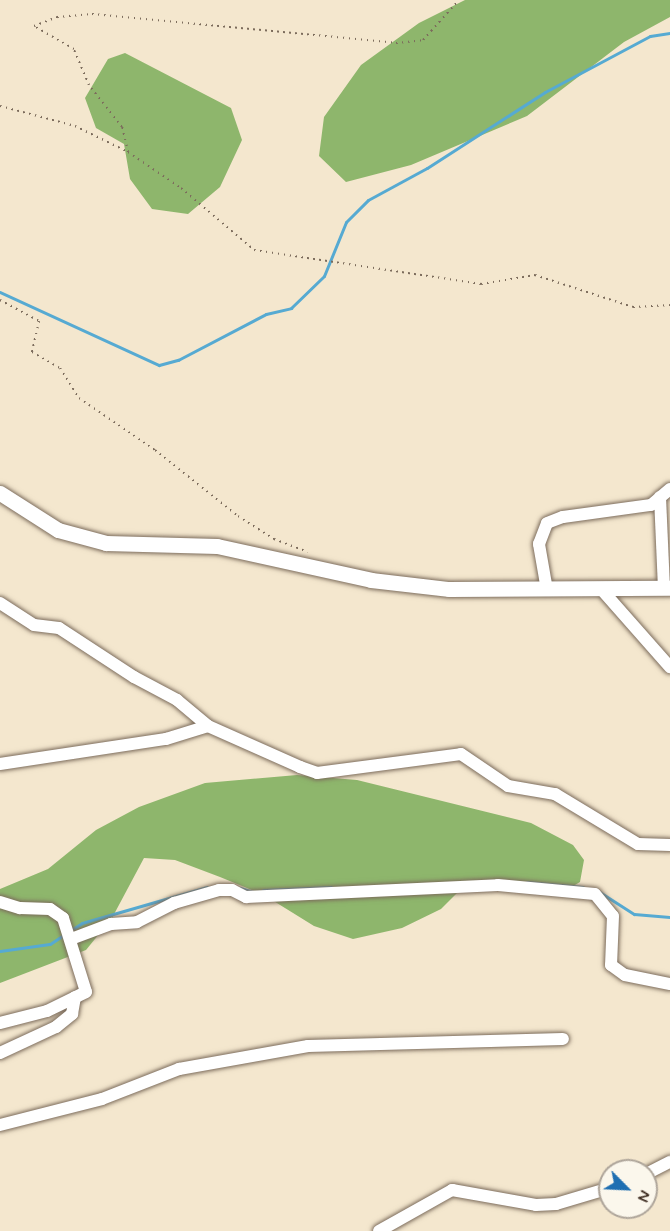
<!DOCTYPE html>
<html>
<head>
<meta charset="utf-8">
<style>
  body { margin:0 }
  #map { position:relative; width:670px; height:1231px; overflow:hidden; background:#f4e7ce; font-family:Mynerve,sans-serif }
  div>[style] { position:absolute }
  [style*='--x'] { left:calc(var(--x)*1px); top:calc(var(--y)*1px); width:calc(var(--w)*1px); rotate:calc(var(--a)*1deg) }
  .forest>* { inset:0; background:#8eb66c }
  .stream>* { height:3px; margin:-1.5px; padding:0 1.5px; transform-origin:1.5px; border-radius:1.5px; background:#56aad2 }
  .path>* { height:2px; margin-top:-1px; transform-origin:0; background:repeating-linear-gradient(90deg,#7c6c5c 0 1.5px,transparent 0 6px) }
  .roads { filter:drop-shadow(0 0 2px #7c6c5c) drop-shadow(0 0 2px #7c6c5c) }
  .minor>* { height:12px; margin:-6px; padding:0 6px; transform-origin:6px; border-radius:6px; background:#fff }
  .tertiary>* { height:15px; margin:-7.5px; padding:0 7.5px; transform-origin:7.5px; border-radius:7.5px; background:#fff }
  span { translate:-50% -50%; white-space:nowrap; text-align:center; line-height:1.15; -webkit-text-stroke:4.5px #fbf7ec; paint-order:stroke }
  .north { position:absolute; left:598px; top:1159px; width:60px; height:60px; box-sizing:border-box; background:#fbf7ec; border:2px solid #aea59a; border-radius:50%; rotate:114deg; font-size:16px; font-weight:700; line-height:24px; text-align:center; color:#3b2a1e }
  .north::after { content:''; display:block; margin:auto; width:21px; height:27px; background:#1f6fb2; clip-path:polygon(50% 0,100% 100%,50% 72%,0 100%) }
</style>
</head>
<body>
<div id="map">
  <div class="forest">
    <div style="clip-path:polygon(465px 0,670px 0,670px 17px,624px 42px,527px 116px,411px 165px,346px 182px,319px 156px,324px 117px,361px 65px,419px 23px)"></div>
    <div style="clip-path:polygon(125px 53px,231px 108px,242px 140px,220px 187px,188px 214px,152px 209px,130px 179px,124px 144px,96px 128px,85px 98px,108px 59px)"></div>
    <div style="clip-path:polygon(297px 775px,357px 780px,531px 823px,573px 845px,584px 860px,580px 882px,563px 892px,466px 884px,441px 909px,402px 928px,353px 939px,314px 926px,264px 895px,220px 877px,175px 860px,144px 858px,112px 918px,86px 950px,0 983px,0 889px,48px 869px,96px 830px,139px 807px,205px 783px)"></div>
  </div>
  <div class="stream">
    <div style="--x:0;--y:292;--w:175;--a:24.7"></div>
    <div style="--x:159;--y:365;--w:20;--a:-15"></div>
    <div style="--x:178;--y:360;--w:99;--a:-27.6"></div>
    <div style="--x:266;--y:314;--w:26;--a:-13"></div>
    <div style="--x:291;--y:308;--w:46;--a:-44.1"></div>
    <div style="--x:324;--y:276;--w:58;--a:-67.8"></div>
    <div style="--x:346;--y:222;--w:31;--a:-45"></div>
    <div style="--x:368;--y:200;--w:67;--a:-28.5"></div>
    <div style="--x:427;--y:168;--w:140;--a:-32.8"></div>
    <div style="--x:545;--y:92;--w:119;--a:-28.1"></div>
    <div style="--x:650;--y:36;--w:20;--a:-9"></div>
    <div style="--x:527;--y:882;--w:56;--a:5.1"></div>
    <div style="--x:240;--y:888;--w:15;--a:16"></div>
    <div style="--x:263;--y:890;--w:68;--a:-2.5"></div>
    <div style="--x:598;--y:891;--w:43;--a:32.6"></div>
    <div style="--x:634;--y:914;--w:36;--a:5"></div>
    <div style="--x:71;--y:930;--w:13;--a:-32"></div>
    <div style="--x:82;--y:923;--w:130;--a:-16.1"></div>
    <div style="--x:0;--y:951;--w:50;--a:-8"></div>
    <div style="--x:50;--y:944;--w:18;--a:-34"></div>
  </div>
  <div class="path">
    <div style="--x:0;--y:106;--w:78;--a:14.9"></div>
    <div style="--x:75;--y:126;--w:59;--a:26.1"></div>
    <div style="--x:128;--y:152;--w:64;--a:34.2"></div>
    <div style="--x:181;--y:188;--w:96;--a:40.3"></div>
    <div style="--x:254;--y:250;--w:230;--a:8.5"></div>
    <div style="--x:481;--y:284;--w:55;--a:-9.5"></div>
    <div style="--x:535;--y:275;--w:103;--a:18.1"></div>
    <div style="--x:633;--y:307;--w:37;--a:-3"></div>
    <div style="--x:128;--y:152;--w:26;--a:-103"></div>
    <div style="--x:122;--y:127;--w:53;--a:-128.2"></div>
    <div style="--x:89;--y:85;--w:39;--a:-113"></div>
    <div style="--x:74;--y:49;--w:46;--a:-150.1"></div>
    <div style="--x:34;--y:26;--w:25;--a:-21"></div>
    <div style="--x:57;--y:17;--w:35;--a:-5"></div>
    <div style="--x:92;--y:14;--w:305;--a:5.4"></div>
    <div style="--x:396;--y:43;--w:27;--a:-6"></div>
    <div style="--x:423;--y:40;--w:54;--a:-48"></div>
    <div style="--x:0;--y:300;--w:44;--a:28.3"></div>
    <div style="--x:39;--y:321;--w:32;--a:103"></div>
    <div style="--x:32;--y:352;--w:32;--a:30"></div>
    <div style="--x:60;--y:368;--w:36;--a:58"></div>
    <div style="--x:79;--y:398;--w:92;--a:34.4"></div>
    <div style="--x:155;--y:450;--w:106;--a:38.5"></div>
    <div style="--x:238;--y:516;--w:43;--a:32.6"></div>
    <div style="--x:274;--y:539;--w:36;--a:21"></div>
  </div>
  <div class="roads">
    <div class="minor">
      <div style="--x:660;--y:497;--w:92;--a:87.5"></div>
      <div style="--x:547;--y:590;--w:47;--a:-99.9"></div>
      <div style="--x:539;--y:544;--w:22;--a:-69"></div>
      <div style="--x:547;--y:523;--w:17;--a:-21"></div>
      <div style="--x:563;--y:517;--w:89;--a:-7.8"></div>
      <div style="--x:651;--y:505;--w:25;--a:-40"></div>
      <div style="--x:602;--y:590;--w:103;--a:48.6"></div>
      <div style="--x:0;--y:603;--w:40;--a:32.9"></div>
      <div style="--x:34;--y:625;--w:25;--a:7"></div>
      <div style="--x:59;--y:628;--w:90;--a:33.2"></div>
      <div style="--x:134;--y:677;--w:49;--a:28.1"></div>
      <div style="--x:177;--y:700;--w:40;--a:40"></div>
      <div style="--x:208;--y:726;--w:101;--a:24"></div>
      <div style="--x:300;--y:767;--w:18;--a:19"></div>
      <div style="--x:317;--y:773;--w:145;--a:-7.5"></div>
      <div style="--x:461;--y:754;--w:57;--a:34.2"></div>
      <div style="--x:508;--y:786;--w:48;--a:9.7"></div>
      <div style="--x:555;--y:794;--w:97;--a:31.1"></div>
      <div style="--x:638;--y:844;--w:32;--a:2"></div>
      <div style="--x:0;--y:764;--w:168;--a:-8.6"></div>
      <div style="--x:166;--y:739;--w:44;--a:-17.2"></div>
      <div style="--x:0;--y:902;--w:21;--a:17"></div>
      <div style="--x:20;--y:908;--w:30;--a:2"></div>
      <div style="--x:50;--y:909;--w:16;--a:35"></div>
      <div style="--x:63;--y:918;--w:77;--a:72.7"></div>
      <div style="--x:86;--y:992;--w:43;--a:154"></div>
      <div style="--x:47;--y:1011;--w:49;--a:165.7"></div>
      <div style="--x:71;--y:939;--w:43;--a:-20.6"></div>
      <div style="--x:111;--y:924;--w:26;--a:-4"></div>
      <div style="--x:137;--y:922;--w:42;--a:-27.2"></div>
      <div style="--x:174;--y:903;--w:47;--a:-16.1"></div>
      <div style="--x:219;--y:890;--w:13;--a:0"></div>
      <div style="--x:232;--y:890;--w:16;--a:27"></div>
      <div style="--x:246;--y:897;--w:252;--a:-2.7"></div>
      <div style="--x:498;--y:885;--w:97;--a:5.3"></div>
      <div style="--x:595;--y:894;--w:28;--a:51"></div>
      <div style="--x:613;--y:916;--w:49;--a:92.3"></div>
      <div style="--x:611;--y:965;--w:17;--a:36"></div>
      <div style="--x:625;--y:975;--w:46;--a:11.3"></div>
      <div style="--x:0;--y:1053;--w:62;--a:-24.9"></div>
      <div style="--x:56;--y:1027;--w:21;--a:-39"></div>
      <div style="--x:72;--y:1014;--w:17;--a:-80"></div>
      <div style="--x:0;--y:1125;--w:105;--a:-14.3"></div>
      <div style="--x:102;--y:1099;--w:83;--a:-21.3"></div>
      <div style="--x:179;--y:1069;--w:131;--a:-10.1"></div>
      <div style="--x:308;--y:1046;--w:255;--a:-1.6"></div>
      <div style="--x:646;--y:1174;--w:27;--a:-27"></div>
      <div style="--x:379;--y:1231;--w:84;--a:-29.3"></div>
      <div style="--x:452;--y:1190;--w:85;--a:10.1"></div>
      <div style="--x:536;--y:1205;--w:20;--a:-3"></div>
      <div style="--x:556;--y:1204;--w:56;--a:-16.5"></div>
    </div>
    <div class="tertiary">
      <div style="--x:0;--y:493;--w:69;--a:32.5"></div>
      <div style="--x:58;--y:530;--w:50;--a:15.2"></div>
      <div style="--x:106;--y:543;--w:111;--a:1.5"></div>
      <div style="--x:217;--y:546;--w:158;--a:12.4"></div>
      <div style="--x:371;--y:580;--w:79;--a:6.6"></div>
      <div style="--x:449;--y:589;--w:221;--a:-0.3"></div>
    </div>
  </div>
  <div class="north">N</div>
</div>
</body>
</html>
